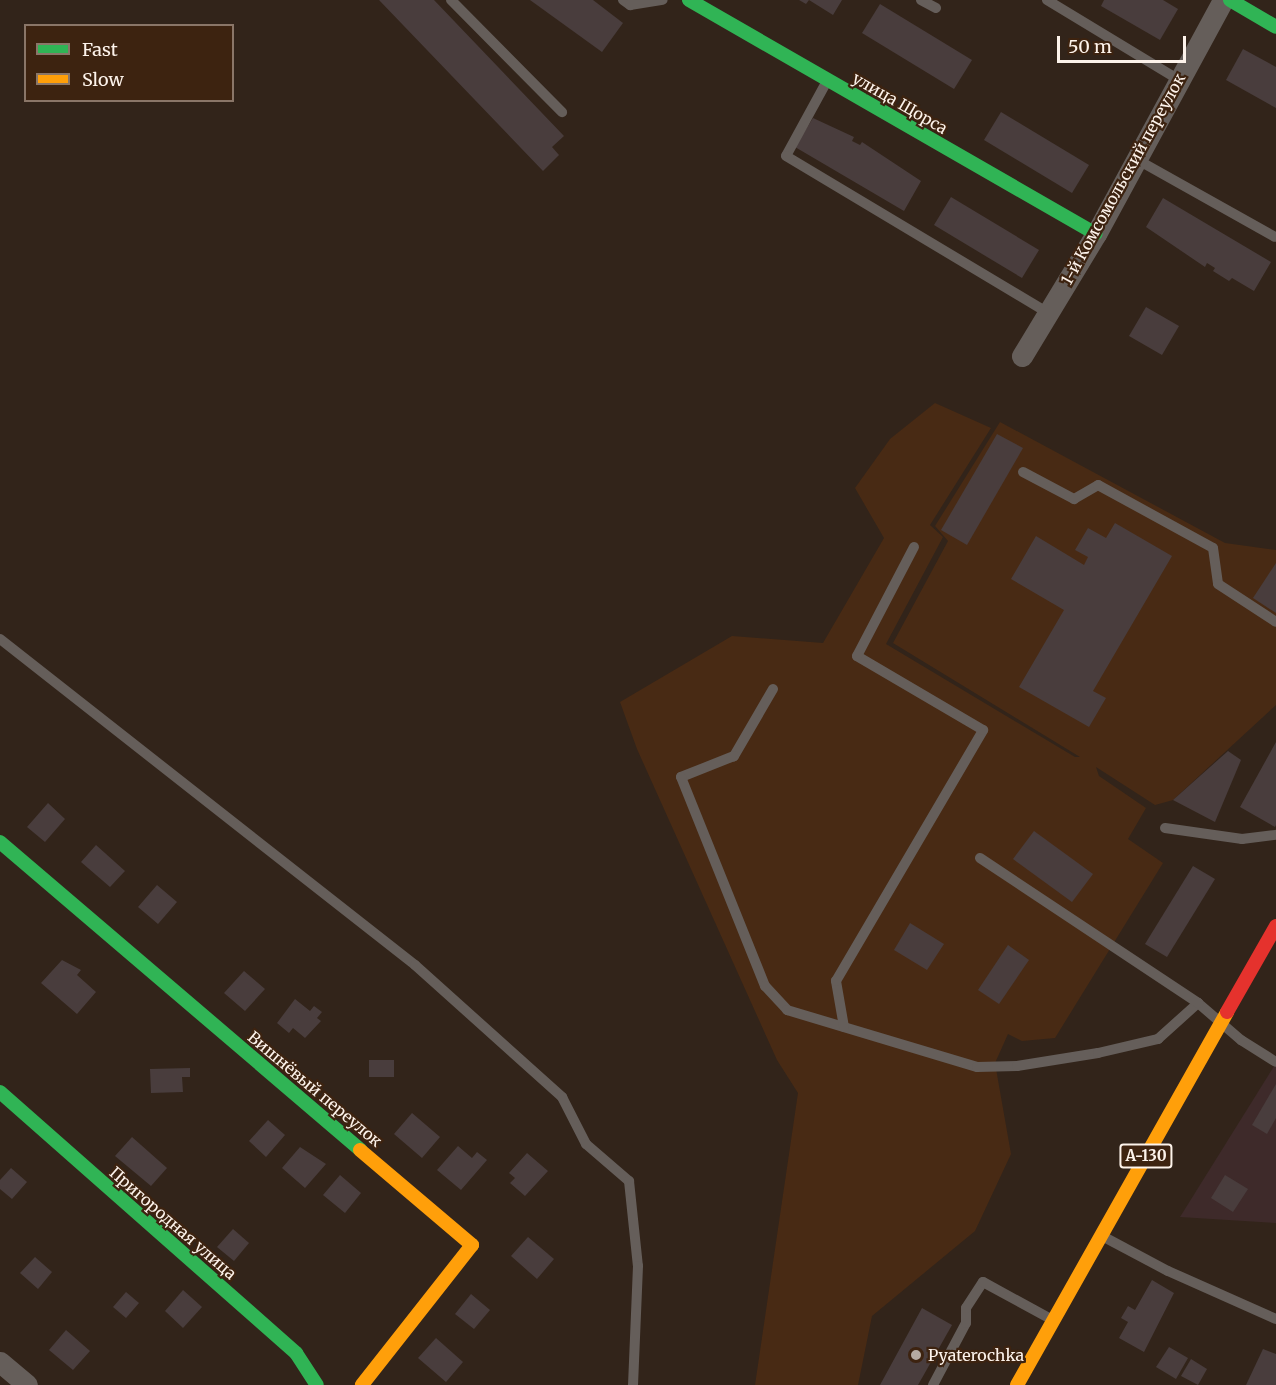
<!DOCTYPE html>
<html>
<head>
<meta charset="utf-8">
<style>
  body { margin:0 }
  #map { position:relative; width:1276px; height:1385px; overflow:hidden; background:#32241a; font-family:Merriweather,serif }
  div>[style] { position:absolute }
  [style*='--x'] { left:calc(var(--x)*1px); top:calc(var(--y)*1px); width:calc(var(--w)*1px); rotate:calc(var(--a)*1deg) }
  .commercial>* { inset:0; background:#3e2a2a }
  .built>* { inset:0; background:#482a14 }
  .building>* { inset:0; background:#493d3d }
  .lane>* { height:10px; margin:-5px; padding:0 5px; transform-origin:5px; border-radius:5px; background:#655e5a }
  .street>* { height:21px; margin:-10.5px; padding:0 10.5px; transform-origin:10.5px; border-radius:10.5px; background:#655e5a }
  .fast>* { height:14px; margin:-7px; padding:0 7px; transform-origin:7px; border-radius:7px; background:#30b455 }
  .slow>* { height:14px; margin:-7px; padding:0 7px; transform-origin:7px; border-radius:7px; background:#ff9f0a }
  .jam>* { height:14px; margin:-7px; padding:0 7px; transform-origin:7px; border-radius:7px; background:#e5322d }
  .dots>* { width:16px; height:16px; translate:-50% -50%; box-sizing:border-box; border:3px solid #3d2310; border-radius:50% }
  span { translate:-50% -50%; white-space:nowrap; text-align:center; line-height:1.15; -webkit-text-stroke:4.5px #3d2310; paint-order:stroke }
  .shield-label span { padding:2px 4px; background:#3d2310; border:2px solid; border-radius:4px; -webkit-text-stroke-width:0 }
  .shield-label { font-size:15px; color:#fdf3eb; font-weight:700 }
  .street-label { font-size:16px; color:#fdf3eb }
  .poi-label { font-size:16px; color:#fdf3eb }
  .left { translate:0 -50%; text-align:left }
  .legend { position:absolute; left:24px; top:24px; width:210px; height:78px; box-sizing:border-box; background:#3d2310; border:2px solid #8a7668; margin:0; padding:8px 10px; list-style:none; font-size:18px; color:#fdf3eb }
  .legend li { display:flex; align-items:center; gap:12px; height:30px }
  .legend b { width:30px; border:2px solid #8a7668 }
  .scale { position:absolute; left:1057px; top:36px; width:129px; height:27px; box-sizing:border-box; border:3px solid #fdf3eb; border-top:0; padding-left:8px; font-size:18px; line-height:21px; white-space:nowrap; color:#fdf3eb; -webkit-text-stroke:4px #3d2310; paint-order:stroke }
</style>
</head>
<body>
<div id="map">
  <div class="commercial">
    <div style="clip-path:polygon(1276px 1063px,1276px 1223px,1180px 1217px)"></div>
  </div>
  <div class="built">
    <div style="clip-path:polygon(935px 403px,991px 428px,930px 525px,943px 537px,886px 644px,1075px 757px,1080px 757px,893px 643px,948px 541px,935px 526px,1000px 422px,1225px 543px,1276px 550px,1276px 705px,1173px 800px,1155px 805px,1096px 767px,1099px 776px,1146px 808px,1128px 839px,1163px 863px,1055px 1038px,1022px 1041px,1008px 1034px,995px 1063px,1011px 1154px,975px 1231px,872px 1316px,858px 1385px,755px 1385px,798px 1093px,777px 1060px,637px 749px,620px 702px,732px 636px,823px 643px,884px 538px,855px 488px,890px 439px)"></div>
  </div>
  <div class="building">
    <div style="clip-path:polygon(379px 0,434px 0,564px 136px,552px 147px,559px 155px,543px 171px)"></div>
    <div style="clip-path:polygon(530px 0,593px 0,623px 23px,602px 52px)"></div>
    <div style="clip-path:polygon(799px 0,842px 0,833px 15px,809px 0,806px 4px)"></div>
    <div style="clip-path:polygon(1104px 0,1163px 0,1178px 9px,1160px 40px,1101px 6px)"></div>
    <div style="clip-path:polygon(880px 4px,972px 60px,954px 89px,862px 33px)"></div>
    <div style="clip-path:polygon(1243px 49px,1276px 67px,1276px 108px,1226px 80px)"></div>
    <div style="clip-path:polygon(1001px 112px,1089px 165px,1072px 193px,984px 140px)"></div>
    <div style="clip-path:polygon(813px 118px,854px 137px,852px 141px,860px 145px,862px 142px,921px 181px,904px 211px,795px 147px)"></div>
    <div style="clip-path:polygon(951px 197px,1039px 250px,1022px 278px,934px 225px)"></div>
    <div style="clip-path:polygon(1163px 198px,1271px 262px,1254px 291px,1232px 278px,1229px 281px,1213px 271px,1215px 268px,1207px 263px,1205px 267px,1146px 227px)"></div>
    <div style="clip-path:polygon(1146px 307px,1179px 326px,1162px 355px,1129px 336px)"></div>
    <div style="clip-path:polygon(997px 434px,1023px 448px,967px 545px,941px 530px)"></div>
    <div style="clip-path:polygon(1115px 523px,1172px 556px,1093px 691px,1106px 698px,1089px 727px,1019px 687px,1064px 610px,1011px 579px,1036px 536px,1084px 565px,1088px 557px,1075px 550px,1088px 528px,1106px 538px)"></div>
    <div style="clip-path:polygon(1276px 563px,1276px 613px,1253px 598px)"></div>
    <div style="clip-path:polygon(1276px 742px,1276px 825px,1275px 827px,1240px 807px)"></div>
    <div style="clip-path:polygon(1228px 751px,1241px 760px,1215px 822px,1173px 800px)"></div>
    <div style="clip-path:polygon(48px 803px,65px 819px,45px 842px,27px 827px)"></div>
    <div style="clip-path:polygon(1034px 831px,1093px 874px,1072px 902px,1013px 859px)"></div>
    <div style="clip-path:polygon(96px 845px,125px 871px,110px 887px,81px 862px)"></div>
    <div style="clip-path:polygon(1193px 866px,1215px 879px,1167px 957px,1145px 944px)"></div>
    <div style="clip-path:polygon(157px 885px,177px 902px,158px 924px,138px 907px)"></div>
    <div style="clip-path:polygon(910px 923px,944px 944px,927px 970px,894px 950px)"></div>
    <div style="clip-path:polygon(1008px 945px,1029px 960px,999px 1004px,978px 990px)"></div>
    <div style="clip-path:polygon(62px 960px,81px 970px,77px 975px,96px 992px,77px 1014px,41px 983px)"></div>
    <div style="clip-path:polygon(244px 971px,265px 989px,245px 1011px,224px 993px)"></div>
    <div style="clip-path:polygon(295px 999px,310px 1011px,314px 1006px,322px 1012px,317px 1018px,321px 1021px,305px 1038px,293px 1028px,289px 1033px,277px 1023px)"></div>
    <div style="clip-path:polygon(369px 1060px,394px 1060px,394px 1077px,369px 1077px)"></div>
    <div style="clip-path:polygon(190px 1068px,190px 1077px,182px 1077px,183px 1092px,151px 1093px,150px 1069px)"></div>
    <div style="clip-path:polygon(1276px 1084px,1276px 1118px,1267px 1134px,1252px 1125px)"></div>
    <div style="clip-path:polygon(412px 1113px,440px 1137px,422px 1158px,394px 1134px)"></div>
    <div style="clip-path:polygon(268px 1120px,285px 1135px,266px 1157px,249px 1141px)"></div>
    <div style="clip-path:polygon(132px 1137px,167px 1168px,151px 1186px,115px 1156px)"></div>
    <div style="clip-path:polygon(458px 1146px,472px 1158px,477px 1152px,487px 1160px,461px 1190px,437px 1170px)"></div>
    <div style="clip-path:polygon(300px 1147px,326px 1164px,305px 1188px,282px 1168px)"></div>
    <div style="clip-path:polygon(527px 1153px,548px 1171px,525px 1196px,510px 1183px,515px 1178px,509px 1173px)"></div>
    <div style="clip-path:polygon(11px 1168px,27px 1182px,12px 1199px,0 1189px,0 1180px)"></div>
    <div style="clip-path:polygon(340px 1175px,361px 1193px,345px 1213px,323px 1195px)"></div>
    <div style="clip-path:polygon(1225px 1175px,1248px 1189px,1233px 1212px,1211px 1198px)"></div>
    <div style="clip-path:polygon(233px 1229px,249px 1243px,234px 1261px,217px 1247px)"></div>
    <div style="clip-path:polygon(528px 1237px,554px 1259px,537px 1279px,511px 1256px)"></div>
    <div style="clip-path:polygon(35px 1257px,52px 1272px,38px 1289px,20px 1273px)"></div>
    <div style="clip-path:polygon(1152px 1280px,1174px 1293px,1144px 1352px,1119px 1338px,1128px 1322px,1121px 1318px,1128px 1306px,1135px 1310px)"></div>
    <div style="clip-path:polygon(183px 1290px,202px 1307px,183px 1328px,165px 1311px)"></div>
    <div style="clip-path:polygon(126px 1292px,139px 1303px,126px 1318px,113px 1307px)"></div>
    <div style="clip-path:polygon(471px 1294px,490px 1310px,474px 1329px,455px 1314px)"></div>
    <div style="clip-path:polygon(922px 1308px,952px 1325px,918px 1385px,880px 1385px)"></div>
    <div style="clip-path:polygon(66px 1330px,90px 1351px,73px 1370px,49px 1350px)"></div>
    <div style="clip-path:polygon(436px 1338px,463px 1362px,446px 1382px,418px 1358px)"></div>
    <div style="clip-path:polygon(1169px 1347px,1188px 1358px,1176px 1379px,1156px 1367px)"></div>
    <div style="clip-path:polygon(1263px 1349px,1276px 1354px,1276px 1385px,1246px 1385px)"></div>
    <div style="clip-path:polygon(1191px 1359px,1207px 1369px,1198px 1385px,1181px 1376px)"></div>
  </div>
  <div class="lane">
    <div style="--x:451;--y:0;--w:158;--a:45.3"></div>
    <div style="--x:623;--y:0;--w:9;--a:36"></div>
    <div style="--x:630;--y:5;--w:33;--a:-9"></div>
    <div style="--x:921;--y:0;--w:17;--a:28"></div>
    <div style="--x:1047;--y:0;--w:154;--a:31.2"></div>
    <div style="--x:827;--y:81;--w:85;--a:118.7"></div>
    <div style="--x:786;--y:156;--w:304;--a:30.9"></div>
    <div style="--x:1136;--y:159;--w:159;--a:29.3"></div>
    <div style="--x:1023;--y:472;--w:58;--a:27.9"></div>
    <div style="--x:1074;--y:499;--w:28;--a:-30"></div>
    <div style="--x:1098;--y:485;--w:131;--a:28.7"></div>
    <div style="--x:1213;--y:548;--w:36;--a:82"></div>
    <div style="--x:1218;--y:584;--w:69;--a:33.2"></div>
    <div style="--x:0;--y:639;--w:528;--a:38.15"></div>
    <div style="--x:415;--y:965;--w:198;--a:41.9"></div>
    <div style="--x:562;--y:1097;--w:53;--a:62.9"></div>
    <div style="--x:586;--y:1144;--w:57;--a:40.7"></div>
    <div style="--x:629;--y:1181;--w:85;--a:84"></div>
    <div style="--x:638;--y:1266;--w:119;--a:92.4"></div>
    <div style="--x:773;--y:689;--w:78;--a:120.2"></div>
    <div style="--x:734;--y:756;--w:57;--a:158.4"></div>
    <div style="--x:681;--y:777;--w:225;--a:68.1"></div>
    <div style="--x:765;--y:986;--w:33;--a:47"></div>
    <div style="--x:787;--y:1010;--w:198;--a:16.7"></div>
    <div style="--x:977;--y:1067;--w:40;--a:-1.4"></div>
    <div style="--x:1017;--y:1066;--w:82;--a:-9.1"></div>
    <div style="--x:1098;--y:1053;--w:62;--a:-13.1"></div>
    <div style="--x:1158;--y:1039;--w:54;--a:-42"></div>
    <div style="--x:1198;--y:1003;--w:57;--a:40.7"></div>
    <div style="--x:1241;--y:1040;--w:41;--a:32.2"></div>
    <div style="--x:1165;--y:828;--w:78;--a:8.1"></div>
    <div style="--x:1242;--y:839;--w:34;--a:-7"></div>
    <div style="--x:980;--y:858;--w:262;--a:33.6"></div>
    <div style="--x:844;--y:1027;--w:47;--a:-99.9"></div>
    <div style="--x:836;--y:981;--w:291;--a:-59.6"></div>
    <div style="--x:983;--y:730;--w:146;--a:-149.6"></div>
    <div style="--x:857;--y:656;--w:123;--a:-62.4"></div>
    <div style="--x:1104;--y:1237;--w:72;--a:28"></div>
    <div style="--x:1168;--y:1271;--w:118;--a:24"></div>
    <div style="--x:933;--y:1385;--w:70;--a:-62"></div>
    <div style="--x:966;--y:1323;--w:15;--a:-90"></div>
    <div style="--x:966;--y:1308;--w:31;--a:-57"></div>
    <div style="--x:983;--y:1282;--w:77;--a:28.6"></div>
  </div>
  <div class="street">
    <div style="--x:1022;--y:356;--w:143;--a:-58.8"></div>
    <div style="--x:1096;--y:234;--w:266;--a:-61.5"></div>
    <div style="--x:0;--y:1362;--w:35;--a:40"></div>
  </div>
  <div class="fast">
    <div style="--x:689;--y:0;--w:469;--a:29.9"></div>
    <div style="--x:1230;--y:0;--w:53;--a:30.4"></div>
    <div style="--x:0;--y:842;--w:474;--a:40.5"></div>
    <div style="--x:0;--y:1092;--w:395;--a:41.4"></div>
    <div style="--x:296;--y:1353;--w:38;--a:57"></div>
  </div>
  <div class="slow">
    <div style="--x:360;--y:1150;--w:147;--a:40.3"></div>
    <div style="--x:472;--y:1245;--w:178;--a:128.2"></div>
    <div style="--x:1017;--y:1385;--w:428;--a:-60.6"></div>
  </div>
  <div class="jam">
    <div style="--x:1227;--y:1012;--w:99;--a:-60.3"></div>
  </div>
  <div class="dots">
    <div style="left:916px;top:1355px;background:#b6aba2"></div>
  </div>
  <div class="shield-label">
    <span style="left:1146px;top:1156px">А-130</span>
  </div>
  <div class="street-label">
    <span style="left:900px;top:103px;rotate:30deg">улица Щорса</span>
    <span style="left:1123px;top:179px;rotate:-61deg">1-й Комсомольский переулок</span>
    <span style="left:315px;top:1089px;rotate:40deg">Вишнёвый переулок</span>
    <span style="left:173px;top:1223px;rotate:41deg">Пригородная улица</span>
  </div>
  <div class="poi-label">
    <span class="left" style="left:928px;top:1355px">Pyaterochka</span>
  </div>
  <ul class="legend">
  <li><b style="height:8px;background:#30b455"></b>Fast</li>
  <li><b style="height:8px;background:#ff9f0a"></b>Slow</li>
  </ul>
  <div class="scale">50 m</div>
</div>
</body>
</html>
